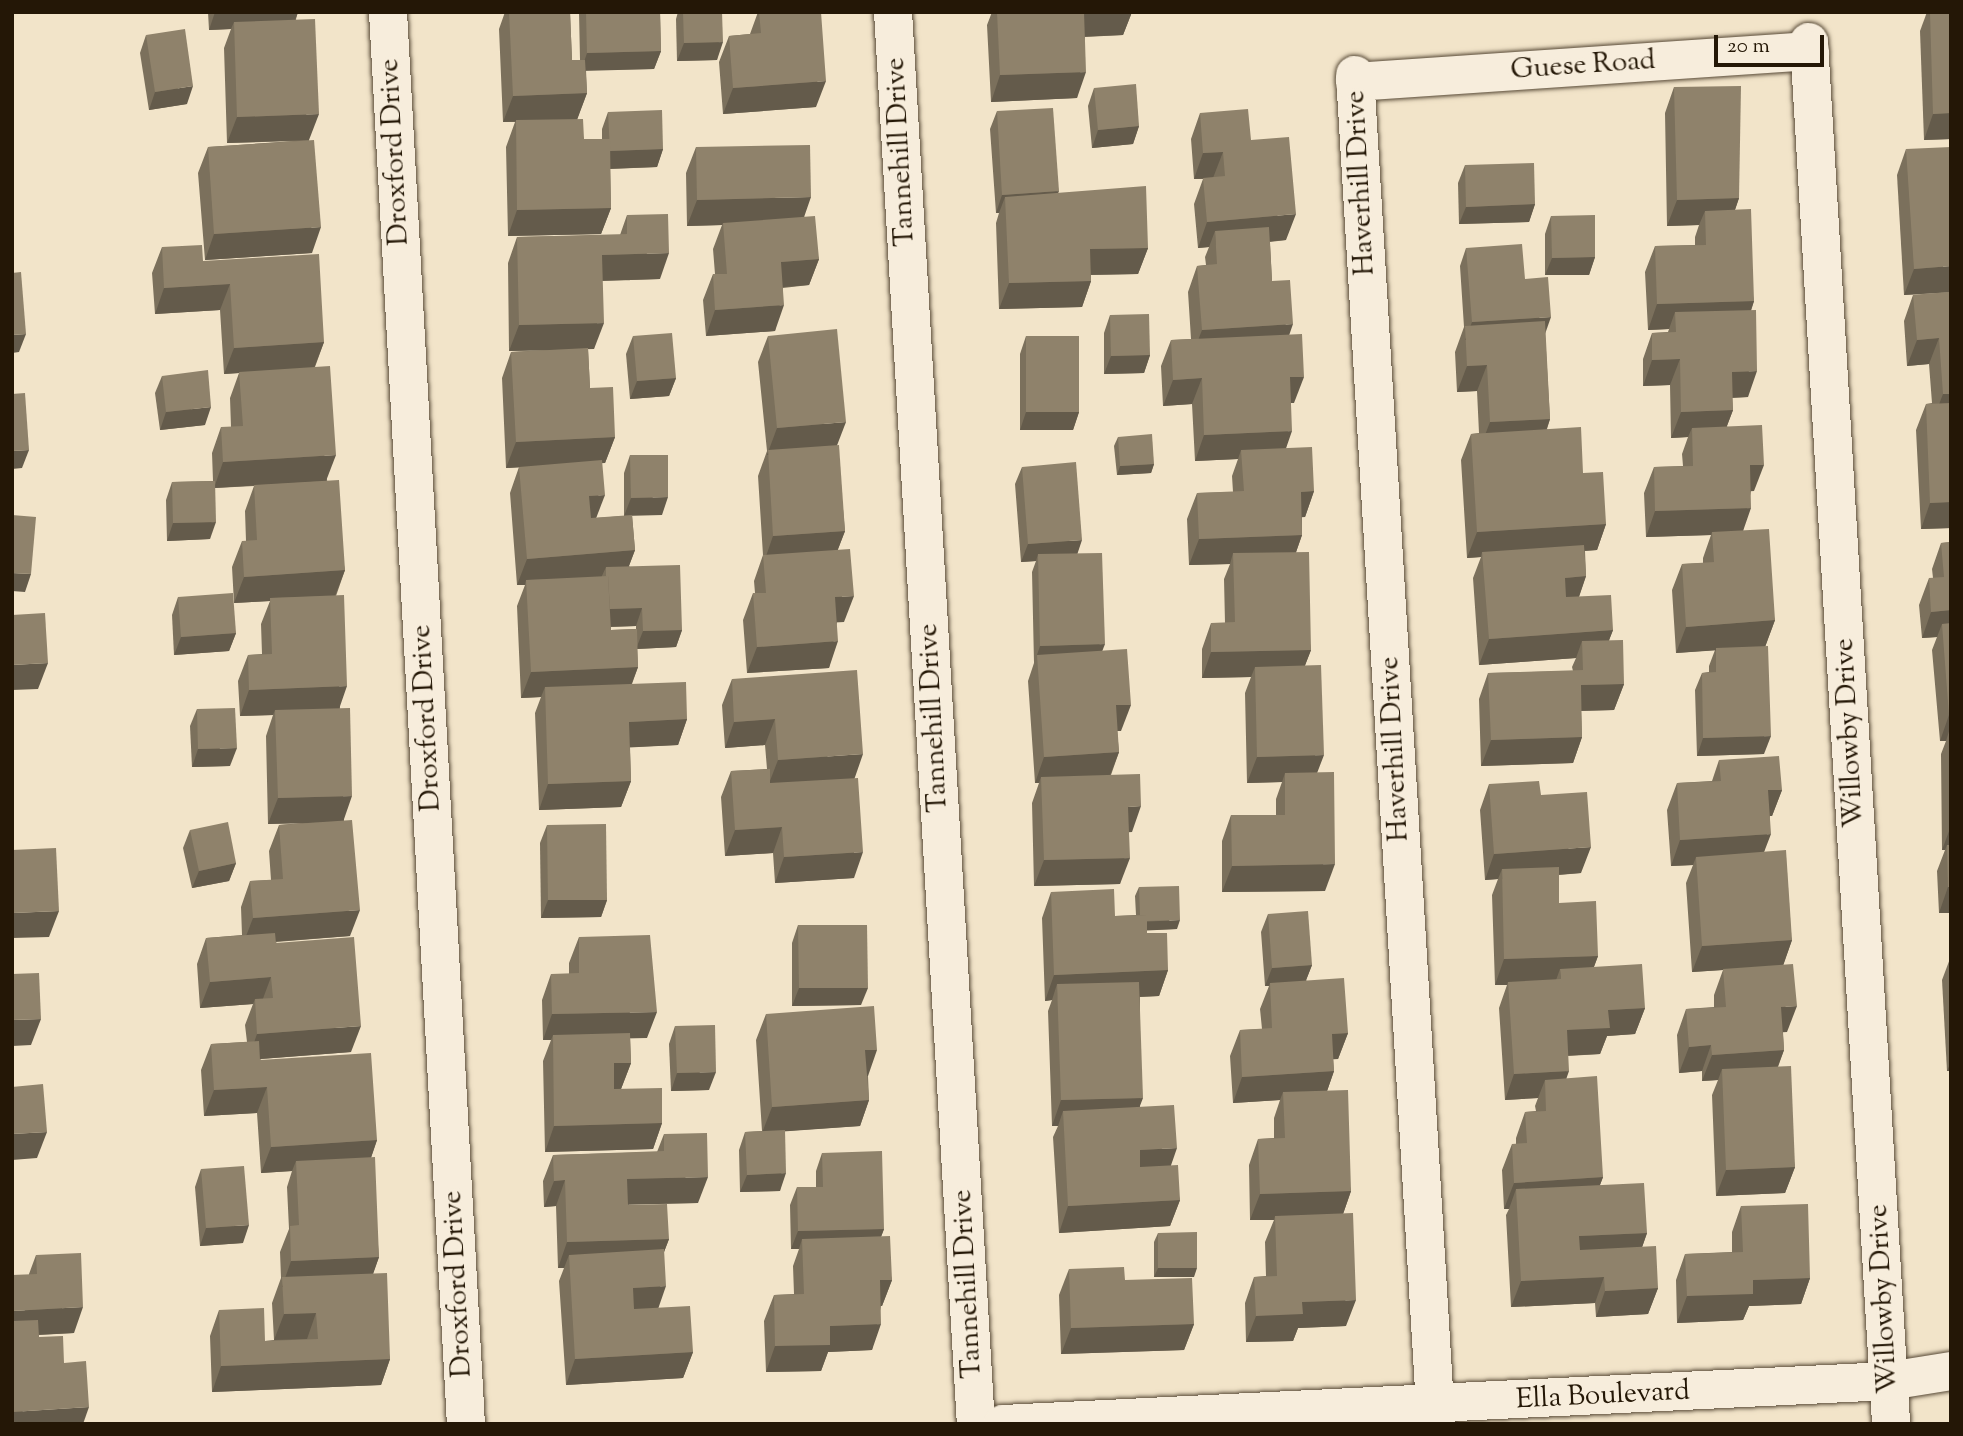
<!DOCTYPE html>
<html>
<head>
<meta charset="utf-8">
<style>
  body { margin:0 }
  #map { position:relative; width:1963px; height:1436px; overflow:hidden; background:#f2e4c9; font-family:"Sorts Mill Goudy",serif }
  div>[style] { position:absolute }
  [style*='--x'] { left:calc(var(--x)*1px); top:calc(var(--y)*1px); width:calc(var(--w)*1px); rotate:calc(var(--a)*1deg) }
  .roads { filter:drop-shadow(0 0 2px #584a37) drop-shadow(0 0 2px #584a37) }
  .street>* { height:38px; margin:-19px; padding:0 19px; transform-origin:19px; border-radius:19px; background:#f7eddc }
  .secondary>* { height:38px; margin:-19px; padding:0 19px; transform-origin:19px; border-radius:19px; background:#f7eddc }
  .wall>* { inset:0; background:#7b705c }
  .shaded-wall>* { inset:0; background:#645b4b }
  .building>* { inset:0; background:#8f826b }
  span { translate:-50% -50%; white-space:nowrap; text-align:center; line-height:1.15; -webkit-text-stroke:6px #f7eddc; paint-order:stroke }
  .street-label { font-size:28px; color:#241706 }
  .frame { position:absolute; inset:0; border:14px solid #241706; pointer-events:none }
  .scale { position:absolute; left:1714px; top:35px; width:110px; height:32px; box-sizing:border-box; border:4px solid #241706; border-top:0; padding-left:9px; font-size:21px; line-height:24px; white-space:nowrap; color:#241706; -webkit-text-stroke:5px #f7eddc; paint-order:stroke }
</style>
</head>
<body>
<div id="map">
  <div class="roads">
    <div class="street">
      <div style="--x:388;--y:12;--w:1414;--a:86.84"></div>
      <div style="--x:893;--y:12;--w:1414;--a:86.64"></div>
      <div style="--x:1809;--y:42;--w:1384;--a:86.6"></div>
      <div style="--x:1355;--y:75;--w:1351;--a:86.56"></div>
      <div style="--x:1355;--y:82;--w:456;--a:-3.9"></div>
    </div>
    <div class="secondary">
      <div style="--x:1003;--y:1424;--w:887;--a:-2.78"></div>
      <div style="--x:1889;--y:1381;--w:63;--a:-9.2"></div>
    </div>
  </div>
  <div class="wall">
    <div style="clip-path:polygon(208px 12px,298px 12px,296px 19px,309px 140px,312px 253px,205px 260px,198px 173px,208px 147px,295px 141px,227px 143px,224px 48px,231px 29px,209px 30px)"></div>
    <div style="clip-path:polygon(505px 12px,570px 12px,572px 60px,580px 60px,579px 12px,660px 12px,661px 51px,654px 69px,586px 70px,587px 93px,577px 119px,584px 139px,602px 139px,602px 129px,608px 112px,663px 149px,657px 167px,610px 169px,611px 208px,601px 234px,508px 236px,506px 147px,515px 122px,503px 122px,499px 29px)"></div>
    <div style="clip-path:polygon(678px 12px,722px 12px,717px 60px,677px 61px,676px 19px)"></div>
    <div style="clip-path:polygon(758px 12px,821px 12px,816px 107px,723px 114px,719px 62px,729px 36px,750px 34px)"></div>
    <div style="clip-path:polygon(992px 12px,1132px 12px,1123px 35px,1085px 37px,1077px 98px,991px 102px,987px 25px)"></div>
    <div style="clip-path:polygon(1927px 12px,1951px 12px,1951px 139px,1924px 140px,1920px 31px)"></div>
    <div style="clip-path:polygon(146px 35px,187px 104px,149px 110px,140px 53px)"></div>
    <div style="clip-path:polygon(1674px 87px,1739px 198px,1735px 210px,1754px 301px,1751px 311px,1748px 397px,1732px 398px,1733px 410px,1727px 426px,1754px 491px,1751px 491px,1743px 530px,1775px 620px,1765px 647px,1764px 754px,1697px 756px,1695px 690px,1702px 673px,1709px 672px,1709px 666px,1715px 650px,1676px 653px,1672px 590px,1682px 564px,1703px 563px,1703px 558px,1711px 535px,1646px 537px,1644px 493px,1654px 467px,1683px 466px,1682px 454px,1688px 437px,1671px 438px,1670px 385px,1643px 386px,1643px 359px,1652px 333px,1668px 332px,1669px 329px,1648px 330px,1645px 272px,1655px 246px,1695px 245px,1695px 237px,1699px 225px,1667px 226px,1665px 113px)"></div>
    <div style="clip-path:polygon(1094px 88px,1139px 126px,1133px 144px,1092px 148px,1088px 106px)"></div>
    <div style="clip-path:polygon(997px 111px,1058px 193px,1148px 248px,1138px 274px,1091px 275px,1091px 281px,1082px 307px,999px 309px,996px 223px,999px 213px,996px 213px,990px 129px)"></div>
    <div style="clip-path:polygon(1200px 113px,1251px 140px,1286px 240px,1270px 242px,1272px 281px,1289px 335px,1294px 403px,1291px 403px,1286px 448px,1314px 491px,1305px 517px,1302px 517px,1302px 535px,1296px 552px,1311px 650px,1305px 665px,1317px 772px,1325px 891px,1222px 892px,1222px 841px,1231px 815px,1276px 815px,1276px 799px,1282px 782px,1247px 783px,1245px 693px,1251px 677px,1202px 678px,1202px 649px,1211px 623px,1225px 623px,1224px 579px,1230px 564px,1189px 565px,1187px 519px,1197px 493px,1233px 492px,1232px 476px,1238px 459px,1195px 461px,1192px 404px,1163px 406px,1161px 366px,1171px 340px,1191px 339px,1188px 292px,1197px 266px,1206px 265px,1205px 257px,1209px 247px,1198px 248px,1194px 204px,1203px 179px,1194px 179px,1191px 139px)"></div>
    <div style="clip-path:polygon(696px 147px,804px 216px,819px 259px,809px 285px,783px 288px,775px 331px,706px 336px,703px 300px,713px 274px,715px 274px,713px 249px,722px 225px,687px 226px,686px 173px)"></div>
    <div style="clip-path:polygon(1906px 149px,1951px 292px,1904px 295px,1897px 175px)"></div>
    <div style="clip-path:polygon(1465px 165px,1535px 204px,1529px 222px,1459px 224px,1458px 183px)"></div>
    <div style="clip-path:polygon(evenodd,627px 215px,660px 279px,602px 281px,594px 349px,588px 349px,590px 388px,615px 437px,605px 463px,602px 463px,596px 518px,624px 516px,624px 473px,630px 455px,662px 515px,632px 515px,635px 550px,629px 566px,682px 630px,676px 647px,637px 649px,638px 667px,632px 684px,687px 719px,678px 745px,630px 747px,631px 781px,621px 807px,539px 810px,535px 713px,541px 697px,521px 698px,517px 606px,525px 585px,517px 585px,510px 493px,519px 467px,506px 468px,502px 378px,511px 352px,547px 350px,509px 351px,508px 263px,517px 237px,620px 235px,627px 215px,636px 626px,636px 629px,611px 630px,611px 627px,636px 626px)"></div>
    <div style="clip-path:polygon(1551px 216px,1595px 257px,1589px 275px,1545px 275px,1545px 234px)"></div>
    <div style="clip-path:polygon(162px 247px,203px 261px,324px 342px,315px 367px,327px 480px,345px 570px,336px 596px,344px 820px,350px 936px,276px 942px,351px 1052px,260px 1059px,377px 1140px,371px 1158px,379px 1257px,373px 1273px,390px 1359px,381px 1385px,212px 1392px,210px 1336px,219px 1310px,265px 1341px,274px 1340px,272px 1303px,281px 1278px,280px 1252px,289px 1229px,287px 1187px,292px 1171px,261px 1173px,257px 1113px,204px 1116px,201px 1070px,211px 1044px,247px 1042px,245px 1025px,253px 1004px,200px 1008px,197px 964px,206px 938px,242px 935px,241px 907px,250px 881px,271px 880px,269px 851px,279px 825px,302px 823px,268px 824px,266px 736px,273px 715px,240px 716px,238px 681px,248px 655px,262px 654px,261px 624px,270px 601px,234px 603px,232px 567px,242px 541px,246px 541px,245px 511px,254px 486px,215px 488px,210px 539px,167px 541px,166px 500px,172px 482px,213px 481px,212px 453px,221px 427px,231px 427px,230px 398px,239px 373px,224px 374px,220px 310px,155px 314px,152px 273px)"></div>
    <div style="clip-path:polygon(1466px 248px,1525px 279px,1545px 333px,1550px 419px,1547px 429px,1583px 473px,1606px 524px,1597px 550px,1585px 551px,1586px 576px,1579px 597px,1613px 630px,1609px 640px,1624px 684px,1614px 710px,1581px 711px,1582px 737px,1573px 763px,1481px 766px,1479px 699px,1488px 673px,1573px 671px,1572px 667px,1576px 658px,1479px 665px,1473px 578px,1481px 557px,1467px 558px,1461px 460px,1471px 434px,1479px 433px,1477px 391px,1457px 392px,1455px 352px,1464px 327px,1460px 266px)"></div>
    <div style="clip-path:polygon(1951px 292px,1951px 528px,1921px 529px,1916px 430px,1926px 404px,1932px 403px,1929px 364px,1907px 366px,1904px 321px,1913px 295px)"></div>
    <div style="clip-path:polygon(1110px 315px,1150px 355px,1144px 373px,1104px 374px,1104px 333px)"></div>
    <div style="clip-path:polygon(633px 336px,676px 378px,669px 396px,630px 399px,626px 354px)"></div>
    <div style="clip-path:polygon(768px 336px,837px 445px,845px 531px,838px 549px,844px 622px,837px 622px,829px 668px,747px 673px,743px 620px,753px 593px,755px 593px,754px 581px,763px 555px,758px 476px,767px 451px,758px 362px)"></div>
    <div style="clip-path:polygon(1026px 336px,1079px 412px,1073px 430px,1020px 430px,1020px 354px)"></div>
    <div style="clip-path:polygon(162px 376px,205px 425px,160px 430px,155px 393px)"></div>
    <div style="clip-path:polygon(1118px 437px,1154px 464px,1151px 473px,1117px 475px,1114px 446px)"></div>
    <div style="clip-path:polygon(1022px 467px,1077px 553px,1121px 731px,1117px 731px,1119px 752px,1111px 775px,1132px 832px,1129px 832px,1120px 884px,1034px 886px,1032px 803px,1039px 783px,1035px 783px,1028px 681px,1034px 663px,1032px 572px,1036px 561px,1021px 562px,1015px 484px)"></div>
    <div style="clip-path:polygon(1951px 542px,1951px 913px,1939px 913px,1937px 871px,1945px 850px,1942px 850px,1941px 754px,1946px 741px,1940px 741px,1932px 650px,1937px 637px,1922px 638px,1919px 605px,1929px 578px,1933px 578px,1932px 569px,1941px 543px)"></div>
    <div style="clip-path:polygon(178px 597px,236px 633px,229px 651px,174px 655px,172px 615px)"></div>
    <div style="clip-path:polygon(732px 679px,854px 778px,854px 878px,775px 883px,773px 853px,725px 856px,721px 797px,731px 771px,767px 769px,765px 745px,725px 748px,722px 705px)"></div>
    <div style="clip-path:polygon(197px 709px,230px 766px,192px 767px,190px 726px)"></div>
    <div style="clip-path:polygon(1719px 760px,1782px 790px,1772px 816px,1770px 816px,1764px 852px,1792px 940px,1783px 965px,1787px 1032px,1783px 1032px,1784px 1050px,1778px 1067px,1795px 1167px,1785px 1193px,1716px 1196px,1712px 1095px,1718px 1080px,1702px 1081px,1702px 1071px,1679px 1073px,1677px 1035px,1686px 1009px,1714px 1007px,1714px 995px,1723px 970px,1692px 972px,1686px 883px,1693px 865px,1671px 866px,1667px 810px,1677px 783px,1712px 781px)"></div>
    <div style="clip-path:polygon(1489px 784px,1541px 795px,1581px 873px,1559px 875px,1559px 903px,1598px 956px,1594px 967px,1645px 1008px,1635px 1034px,1607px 1036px,1600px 1054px,1568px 1056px,1566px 1078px,1603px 1177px,1600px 1185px,1647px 1233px,1642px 1247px,1658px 1288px,1648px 1314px,1596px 1317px,1595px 1303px,1511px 1307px,1506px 1215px,1509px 1209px,1504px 1209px,1502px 1170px,1512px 1144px,1516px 1144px,1516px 1138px,1525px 1112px,1536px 1111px,1535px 1106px,1538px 1098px,1505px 1100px,1499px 1008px,1507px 985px,1495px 985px,1492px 895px,1498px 879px,1485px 880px,1480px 810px)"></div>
    <div style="clip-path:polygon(547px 825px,607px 900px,601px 917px,541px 918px,540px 843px)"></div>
    <div style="clip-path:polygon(190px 830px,236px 863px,229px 881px,192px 888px,183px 848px)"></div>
    <div style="clip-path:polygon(1139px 887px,1177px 929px,1147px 930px,1147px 933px,1168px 970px,1159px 996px,1140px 997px,1140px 1107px,1171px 1166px,1180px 1200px,1170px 1226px,1059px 1233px,1053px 1137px,1058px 1126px,1052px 1126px,1048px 1011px,1052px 1000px,1045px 1001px,1042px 918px,1051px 892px,1115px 916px,1136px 915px,1135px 896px)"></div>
    <div style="clip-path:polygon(1268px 914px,1312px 965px,1306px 980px,1348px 1033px,1338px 1059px,1333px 1059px,1334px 1071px,1327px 1091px,1351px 1191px,1343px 1214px,1346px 1326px,1298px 1328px,1293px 1341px,1246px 1342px,1245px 1303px,1254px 1277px,1266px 1276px,1265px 1242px,1274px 1220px,1250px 1220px,1249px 1165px,1258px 1139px,1274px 1138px,1274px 1118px,1280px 1100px,1233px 1103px,1230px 1056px,1240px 1030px,1262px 1029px,1260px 1009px,1269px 986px,1265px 986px,1261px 932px)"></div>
    <div style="clip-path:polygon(798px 925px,861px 1005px,792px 1006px,792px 943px)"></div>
    <div style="clip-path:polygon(579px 937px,647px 1038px,630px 1038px,631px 1063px,621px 1089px,662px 1123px,653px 1149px,545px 1152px,543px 1061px,551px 1040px,543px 1040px,542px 1000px,551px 974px,569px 974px,569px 963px)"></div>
    <div style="clip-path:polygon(1951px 956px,1951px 1071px,1947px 1071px,1942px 980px)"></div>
    <div style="clip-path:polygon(766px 1014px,868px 1076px,869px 1100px,860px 1126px,785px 1131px,780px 1191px,740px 1192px,739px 1150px,745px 1132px,762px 1131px,756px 1040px)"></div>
    <div style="clip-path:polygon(675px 1026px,709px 1090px,671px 1091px,669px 1044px)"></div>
    <div style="clip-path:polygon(664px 1134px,698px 1203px,628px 1204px,669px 1239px,664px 1252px,658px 1308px,693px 1352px,683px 1378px,566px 1385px,559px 1281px,564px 1268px,558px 1268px,556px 1206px,544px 1207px,543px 1181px,553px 1155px,657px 1152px)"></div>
    <div style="clip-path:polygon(822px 1153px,884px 1229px,881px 1237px,892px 1280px,882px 1306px,881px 1306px,872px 1350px,828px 1352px,821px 1371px,766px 1372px,764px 1321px,774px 1295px,794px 1294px,793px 1266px,799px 1249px,791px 1249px,790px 1205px,797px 1187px,816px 1187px,816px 1171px)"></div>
    <div style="clip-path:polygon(201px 1169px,243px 1243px,200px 1246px,195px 1187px)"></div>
    <div style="clip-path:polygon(1741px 1206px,1810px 1278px,1801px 1304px,1749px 1306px,1743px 1320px,1677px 1323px,1676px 1280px,1685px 1254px,1732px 1252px,1732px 1232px)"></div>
    <div style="clip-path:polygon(1158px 1233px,1194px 1277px,1154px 1277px,1154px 1242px)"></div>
    <div style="clip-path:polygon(36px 1255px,74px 1333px,39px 1335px,39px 1337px,64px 1363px,12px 1424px,29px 1274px)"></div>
    <div style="clip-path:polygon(1069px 1269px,1125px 1280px,1194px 1324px,1184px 1350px,1061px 1354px,1059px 1295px)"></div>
  </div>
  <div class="shaded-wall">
    <div style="clip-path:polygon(215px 12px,298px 12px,293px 26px,234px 22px,231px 29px,209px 30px)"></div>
    <div style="clip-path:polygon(1083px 12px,1132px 12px,1123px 35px,1074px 37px)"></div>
    <div style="clip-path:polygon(723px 42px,717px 60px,677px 61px,684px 43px)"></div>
    <div style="clip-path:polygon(661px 51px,654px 69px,581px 71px,587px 53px)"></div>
    <div style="clip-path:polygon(1086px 72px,1077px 98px,991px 102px,1000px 75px)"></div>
    <div style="clip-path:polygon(826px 81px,816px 107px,723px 114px,733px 88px)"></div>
    <div style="clip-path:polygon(193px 86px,187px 104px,149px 110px,155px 92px)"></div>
    <div style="clip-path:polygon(587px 93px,577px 120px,503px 122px,513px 96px)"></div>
    <div style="clip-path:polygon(1951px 113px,1951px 139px,1924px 140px,1933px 114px)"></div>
    <div style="clip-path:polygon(319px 114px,309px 140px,227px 143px,237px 117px)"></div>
    <div style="clip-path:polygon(1139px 126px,1133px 144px,1092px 148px,1098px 130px)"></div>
    <div style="clip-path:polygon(663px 149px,657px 167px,603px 169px,609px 151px)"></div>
    <div style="clip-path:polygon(1223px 152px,1213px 178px,1194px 179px,1203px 153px)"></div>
    <div style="clip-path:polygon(1059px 191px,1052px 209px,1005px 197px,999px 213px,996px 213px,1002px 195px)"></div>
    <div style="clip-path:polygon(811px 197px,802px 223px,723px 223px,722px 225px,687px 226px,697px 200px)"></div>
    <div style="clip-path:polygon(1739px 198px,1730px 224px,1705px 211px,1699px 225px,1667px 226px,1677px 200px)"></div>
    <div style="clip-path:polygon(1535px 204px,1529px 222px,1459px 224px,1466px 207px)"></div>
    <div style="clip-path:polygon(611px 208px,601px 234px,508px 236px,517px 210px)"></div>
    <div style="clip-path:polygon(1296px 214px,1286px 240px,1216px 246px,1215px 231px,1209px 247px,1198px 248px,1207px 222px)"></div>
    <div style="clip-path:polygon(321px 227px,312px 253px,205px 260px,214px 234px)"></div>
    <div style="clip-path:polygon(1148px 248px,1138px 274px,1080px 275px,1090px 249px)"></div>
    <div style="clip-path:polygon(669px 253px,660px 279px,592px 281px,602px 255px)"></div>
    <div style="clip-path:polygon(1595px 257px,1589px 275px,1545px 275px,1552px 258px)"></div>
    <div style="clip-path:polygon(819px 259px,809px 285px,771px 288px,781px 262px)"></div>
    <div style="clip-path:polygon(1951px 266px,1951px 292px,1904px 295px,1914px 269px)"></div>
    <div style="clip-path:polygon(1091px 281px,1082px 307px,999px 309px,1009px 283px)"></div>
    <div style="clip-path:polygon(230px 284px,220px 310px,155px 314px,164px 288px)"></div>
    <div style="clip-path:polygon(1754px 301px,1745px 327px,1675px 312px,1669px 329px,1648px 330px,1657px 304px)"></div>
    <div style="clip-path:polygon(784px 305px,775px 331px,706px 336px,715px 310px)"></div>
    <div style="clip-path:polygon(1551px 317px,1545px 334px,1465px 340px,1472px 322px)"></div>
    <div style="clip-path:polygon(604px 323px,594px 349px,509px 351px,519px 325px)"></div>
    <div style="clip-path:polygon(1293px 324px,1284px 350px,1192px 356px,1202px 330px)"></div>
    <div style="clip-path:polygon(26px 334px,19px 352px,12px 353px,12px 335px)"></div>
    <div style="clip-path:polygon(1939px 338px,1929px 364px,1907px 366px,1917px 340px)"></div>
    <div style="clip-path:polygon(324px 342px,314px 368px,224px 374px,234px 348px)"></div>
    <div style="clip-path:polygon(1150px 355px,1144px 373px,1104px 374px,1111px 356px)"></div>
    <div style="clip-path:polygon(1680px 359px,1670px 385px,1643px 386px,1652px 360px)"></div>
    <div style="clip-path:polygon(1487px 365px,1477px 391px,1457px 392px,1467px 366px)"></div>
    <div style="clip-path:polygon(1757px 371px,1748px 397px,1722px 398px,1732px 372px)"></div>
    <div style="clip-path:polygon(1290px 377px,1304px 377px,1294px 403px,1280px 403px)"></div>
    <div style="clip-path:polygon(676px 378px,669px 396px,630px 399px,637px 381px)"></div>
    <div style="clip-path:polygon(1202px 378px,1192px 404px,1163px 406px,1173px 380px)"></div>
    <div style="clip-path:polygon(1943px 394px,1951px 394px,1951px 419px,1933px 420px)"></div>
    <div style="clip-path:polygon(211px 407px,205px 425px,160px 430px,166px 412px)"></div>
    <div style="clip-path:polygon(1733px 410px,1723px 436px,1692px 428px,1688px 437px,1671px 438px,1681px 412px)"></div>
    <div style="clip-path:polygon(1026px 412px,1079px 412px,1073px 430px,1020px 430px)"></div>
    <div style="clip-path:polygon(1550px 419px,1541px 445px,1480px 448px,1490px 422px)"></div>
    <div style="clip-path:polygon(846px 422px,836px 448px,767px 455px,777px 428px)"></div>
    <div style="clip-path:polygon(1292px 431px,1283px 457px,1241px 450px,1238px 459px,1195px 461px,1204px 435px)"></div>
    <div style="clip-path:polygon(615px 437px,605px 463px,506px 468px,516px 442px)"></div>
    <div style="clip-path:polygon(29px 450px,22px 468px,12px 469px,12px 451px)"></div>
    <div style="clip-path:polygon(336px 455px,326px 481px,214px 488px,223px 462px)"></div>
    <div style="clip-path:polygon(1154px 464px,1151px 473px,1117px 475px,1120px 466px)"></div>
    <div style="clip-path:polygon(1750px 465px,1764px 465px,1754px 491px,1740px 492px)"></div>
    <div style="clip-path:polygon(1314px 491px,1305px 517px,1291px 518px,1301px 492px)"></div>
    <div style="clip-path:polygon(605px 495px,595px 521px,580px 522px,589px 496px)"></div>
    <div style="clip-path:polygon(668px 497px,662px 515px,624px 516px,631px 498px)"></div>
    <div style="clip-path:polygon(1951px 502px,1951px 528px,1921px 529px,1930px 503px)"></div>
    <div style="clip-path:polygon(1751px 508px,1742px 534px,1712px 532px,1711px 535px,1646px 537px,1655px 511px)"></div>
    <div style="clip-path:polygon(216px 522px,210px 539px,167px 541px,173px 523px)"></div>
    <div style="clip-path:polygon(1606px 524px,1597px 550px,1483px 557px,1482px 552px,1481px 557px,1467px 558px,1477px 532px)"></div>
    <div style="clip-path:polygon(845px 531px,835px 557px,764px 562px,773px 536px)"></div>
    <div style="clip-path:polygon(1302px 535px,1293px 561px,1233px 553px,1230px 564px,1189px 565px,1199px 539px)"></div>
    <div style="clip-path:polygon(1082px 540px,1076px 558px,1038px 554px,1036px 561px,1021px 562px,1028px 544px)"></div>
    <div style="clip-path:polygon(635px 550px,625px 576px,606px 567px,601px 578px,526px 580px,525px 585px,517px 585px,527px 559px)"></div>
    <div style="clip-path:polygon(345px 570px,335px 596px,270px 598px,270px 601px,234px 603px,244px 577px)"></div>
    <div style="clip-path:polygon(12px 573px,31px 574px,25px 592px,12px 591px)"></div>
    <div style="clip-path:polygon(1586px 576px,1577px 602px,1556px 604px,1565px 578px)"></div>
    <div style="clip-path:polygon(854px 596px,844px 622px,826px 623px,835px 597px)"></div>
    <div style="clip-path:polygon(642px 608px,636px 626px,600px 627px,607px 609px)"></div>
    <div style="clip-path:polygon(1951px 610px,1951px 636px,1942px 624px,1937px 637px,1922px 638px,1931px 612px)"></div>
    <div style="clip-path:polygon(1775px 620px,1765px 647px,1676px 653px,1686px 627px)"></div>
    <div style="clip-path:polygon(682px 630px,676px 647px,636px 649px,643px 631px)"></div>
    <div style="clip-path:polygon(1613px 630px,1603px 656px,1582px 641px,1576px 658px,1479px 665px,1489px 639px)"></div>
    <div style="clip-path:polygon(236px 633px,229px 651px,174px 655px,181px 637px)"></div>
    <div style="clip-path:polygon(838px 641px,829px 668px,747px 673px,757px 647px)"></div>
    <div style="clip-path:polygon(1105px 644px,1098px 662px,1037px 655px,1040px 646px)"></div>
    <div style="clip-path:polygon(1311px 650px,1301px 676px,1255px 667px,1251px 677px,1202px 678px,1211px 652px)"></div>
    <div style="clip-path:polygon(48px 663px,38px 689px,12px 690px,12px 665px)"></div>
    <div style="clip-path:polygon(638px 667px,628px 693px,545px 687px,541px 697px,521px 698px,531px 672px)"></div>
    <div style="clip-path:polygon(1624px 684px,1614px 710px,1571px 711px,1581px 685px)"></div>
    <div style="clip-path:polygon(347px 686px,338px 712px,275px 710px,273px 715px,240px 716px,249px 690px)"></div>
    <div style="clip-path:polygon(1116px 705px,1131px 705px,1121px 731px,1106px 731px)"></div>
    <div style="clip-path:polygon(1949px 715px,1951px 715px,1951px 740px,1950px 728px,1946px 741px,1940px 741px)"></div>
    <div style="clip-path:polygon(687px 719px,678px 745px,619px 748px,629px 722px)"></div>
    <div style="clip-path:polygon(775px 719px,765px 745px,725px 748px,734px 722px)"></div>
    <div style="clip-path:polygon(1771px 736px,1764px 754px,1697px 756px,1703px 738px)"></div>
    <div style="clip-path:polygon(1582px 737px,1573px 763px,1481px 766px,1491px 740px)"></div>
    <div style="clip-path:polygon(237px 748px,230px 766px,192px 767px,198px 749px)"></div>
    <div style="clip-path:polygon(1119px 752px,1109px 778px,1041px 777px,1039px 783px,1035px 783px,1044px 757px)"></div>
    <div style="clip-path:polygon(863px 754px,854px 780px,768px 786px,778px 760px)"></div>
    <div style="clip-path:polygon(1324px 755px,1314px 781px,1285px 773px,1282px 782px,1247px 783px,1257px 757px)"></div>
    <div style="clip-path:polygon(631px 781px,621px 807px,539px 810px,548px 784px)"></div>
    <div style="clip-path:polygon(1768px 790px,1782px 790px,1772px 816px,1759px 816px)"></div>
    <div style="clip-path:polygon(352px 796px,343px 822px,268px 824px,278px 798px)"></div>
    <div style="clip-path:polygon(1141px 806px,1132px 832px,1119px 833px,1128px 807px)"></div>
    <div style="clip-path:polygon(1951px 826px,1951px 850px,1947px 845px,1945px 850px,1942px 850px)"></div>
    <div style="clip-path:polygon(782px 827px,773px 853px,725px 856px,735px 830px)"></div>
    <div style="clip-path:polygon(1771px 834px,1761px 860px,1696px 857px,1693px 865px,1671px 866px,1680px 840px)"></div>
    <div style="clip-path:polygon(1591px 847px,1581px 873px,1502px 879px,1502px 869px,1498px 879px,1485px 880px,1494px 854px)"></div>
    <div style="clip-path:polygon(863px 852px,854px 878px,775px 883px,784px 857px)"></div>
    <div style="clip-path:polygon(1130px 858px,1120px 884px,1034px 886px,1044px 860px)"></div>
    <div style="clip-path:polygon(236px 863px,229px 881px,192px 888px,199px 871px)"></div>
    <div style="clip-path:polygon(1335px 864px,1325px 891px,1222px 892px,1232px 866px)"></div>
    <div style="clip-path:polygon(1948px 887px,1951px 887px,1951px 913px,1939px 913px)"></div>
    <div style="clip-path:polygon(548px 900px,607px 900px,601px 917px,541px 918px)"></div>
    <div style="clip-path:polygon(360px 910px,350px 936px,243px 944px,253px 918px)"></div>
    <div style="clip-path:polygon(59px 911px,49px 937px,12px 938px,13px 913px)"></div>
    <div style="clip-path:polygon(1180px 920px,1177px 929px,1137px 931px,1140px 922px)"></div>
    <div style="clip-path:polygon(1792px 940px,1783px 966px,1692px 972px,1702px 946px)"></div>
    <div style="clip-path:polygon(1598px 956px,1588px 982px,1561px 979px,1560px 969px,1555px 983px,1508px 982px,1507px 985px,1495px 985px,1504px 959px)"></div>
    <div style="clip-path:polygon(1312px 965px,1305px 983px,1270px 983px,1269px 986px,1265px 986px,1272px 968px)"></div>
    <div style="clip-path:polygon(1168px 970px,1159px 996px,1058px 1000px,1057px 984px,1052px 1000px,1045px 1001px,1054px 975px)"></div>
    <div style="clip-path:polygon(271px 977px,261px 1004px,255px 999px,253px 1004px,200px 1008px,210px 982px)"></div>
    <div style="clip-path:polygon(799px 988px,868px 988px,861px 1005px,792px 1006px)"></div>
    <div style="clip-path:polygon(1797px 1006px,1787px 1032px,1771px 1033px,1781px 1007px)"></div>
    <div style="clip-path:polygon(1645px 1008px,1635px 1034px,1607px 1036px,1600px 1054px,1558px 1056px,1567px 1030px,1608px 1010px)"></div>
    <div style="clip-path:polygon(657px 1012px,647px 1038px,553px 1040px,553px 1035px,551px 1040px,543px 1040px,552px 1014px)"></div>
    <div style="clip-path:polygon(41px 1019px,31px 1045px,12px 1046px,12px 1020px)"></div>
    <div style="clip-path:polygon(361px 1026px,351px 1052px,248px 1060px,257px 1034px)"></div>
    <div style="clip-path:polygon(1348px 1033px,1338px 1059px,1322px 1060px,1332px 1034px)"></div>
    <div style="clip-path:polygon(1711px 1045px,1702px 1071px,1679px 1073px,1689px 1047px)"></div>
    <div style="clip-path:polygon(865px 1050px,877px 1050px,868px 1076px,856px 1076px)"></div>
    <div style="clip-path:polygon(1784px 1050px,1774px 1076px,1722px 1069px,1718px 1080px,1702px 1081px,1712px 1055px)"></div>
    <div style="clip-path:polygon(1951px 1062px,1951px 1071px,1947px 1071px)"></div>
    <div style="clip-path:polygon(614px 1063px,631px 1063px,621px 1089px,604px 1089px)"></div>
    <div style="clip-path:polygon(1334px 1071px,1325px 1097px,1283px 1092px,1280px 1100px,1233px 1103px,1242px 1077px)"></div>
    <div style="clip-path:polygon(1569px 1071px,1560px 1097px,1545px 1080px,1538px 1098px,1505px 1100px,1514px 1074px)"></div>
    <div style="clip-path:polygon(716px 1072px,709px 1090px,671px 1091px,677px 1073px)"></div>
    <div style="clip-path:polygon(267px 1087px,257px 1113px,204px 1116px,214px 1090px)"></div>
    <div style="clip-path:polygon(1143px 1098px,1133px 1124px,1063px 1111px,1058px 1126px,1052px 1126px,1061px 1100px)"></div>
    <div style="clip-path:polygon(869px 1100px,860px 1126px,762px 1133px,772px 1107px)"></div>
    <div style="clip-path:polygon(662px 1123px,653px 1149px,545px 1152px,554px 1126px)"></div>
    <div style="clip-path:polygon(47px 1132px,37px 1158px,12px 1160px,12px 1134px)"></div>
    <div style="clip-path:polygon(377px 1140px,368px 1166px,296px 1161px,292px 1171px,261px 1173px,271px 1147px)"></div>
    <div style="clip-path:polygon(1177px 1148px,1168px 1174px,1130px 1176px,1140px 1150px)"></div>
    <div style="clip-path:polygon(1795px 1167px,1785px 1193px,1716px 1196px,1726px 1170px)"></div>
    <div style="clip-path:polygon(786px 1173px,780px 1191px,740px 1192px,747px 1175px)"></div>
    <div style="clip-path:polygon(708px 1177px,698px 1203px,618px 1205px,627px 1179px)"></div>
    <div style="clip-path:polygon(1603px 1177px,1593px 1203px,1516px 1189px,1509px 1209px,1504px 1209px,1514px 1183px)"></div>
    <div style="clip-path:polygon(565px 1180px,556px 1206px,544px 1207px,554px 1181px)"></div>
    <div style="clip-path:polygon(1351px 1191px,1342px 1217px,1275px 1216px,1274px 1220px,1250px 1220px,1260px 1194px)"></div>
    <div style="clip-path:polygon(1180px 1200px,1170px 1226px,1059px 1233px,1068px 1206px)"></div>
    <div style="clip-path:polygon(249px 1225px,243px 1243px,200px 1246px,206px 1228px)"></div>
    <div style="clip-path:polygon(884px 1229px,877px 1247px,802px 1239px,799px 1249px,791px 1249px,798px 1231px)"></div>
    <div style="clip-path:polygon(1647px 1233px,1638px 1259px,1570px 1262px,1579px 1236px)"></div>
    <div style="clip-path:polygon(669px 1239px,659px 1265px,569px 1255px,564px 1268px,558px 1268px,567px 1242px)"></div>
    <div style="clip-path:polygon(379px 1257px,370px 1283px,282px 1287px,291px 1261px)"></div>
    <div style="clip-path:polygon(1158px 1268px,1197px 1268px,1194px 1277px,1154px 1277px)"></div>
    <div style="clip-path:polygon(1604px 1277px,1595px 1303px,1511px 1307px,1521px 1281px)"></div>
    <div style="clip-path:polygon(1810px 1278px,1801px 1304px,1749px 1306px,1743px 1320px,1677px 1323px,1687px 1296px,1753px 1280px)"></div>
    <div style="clip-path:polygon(880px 1280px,892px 1280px,882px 1306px,870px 1306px)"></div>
    <div style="clip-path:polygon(666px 1286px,657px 1312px,623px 1314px,633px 1288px)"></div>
    <div style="clip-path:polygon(1658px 1288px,1648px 1314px,1596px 1317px,1605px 1291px)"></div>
    <div style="clip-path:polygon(1356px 1300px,1346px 1326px,1298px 1328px,1293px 1341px,1246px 1342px,1256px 1316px,1302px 1302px)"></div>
    <div style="clip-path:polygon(83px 1307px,74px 1333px,12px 1336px,12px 1311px)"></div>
    <div style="clip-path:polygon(316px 1313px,307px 1339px,274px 1340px,284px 1314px)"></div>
    <div style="clip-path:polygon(881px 1324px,872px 1350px,828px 1352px,821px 1371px,766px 1372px,775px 1346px,830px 1326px)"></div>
    <div style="clip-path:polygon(1194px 1324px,1184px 1350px,1061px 1354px,1071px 1328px)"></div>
    <div style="clip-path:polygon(693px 1352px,683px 1378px,566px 1385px,575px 1359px)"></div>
    <div style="clip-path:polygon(390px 1359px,381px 1385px,212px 1392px,221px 1366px)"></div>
    <div style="clip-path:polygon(89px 1407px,83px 1424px,12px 1424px,12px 1412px)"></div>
  </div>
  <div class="building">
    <div style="clip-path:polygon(509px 12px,570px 12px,572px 60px,585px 60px,587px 93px,513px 96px)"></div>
    <div style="clip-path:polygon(586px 12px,660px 12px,661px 51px,587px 53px)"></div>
    <div style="clip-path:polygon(683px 12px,722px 12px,723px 42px,684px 43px)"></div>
    <div style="clip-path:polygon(759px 12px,821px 12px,826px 81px,733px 88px,729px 36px,761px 33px)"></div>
    <div style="clip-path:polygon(997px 12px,1084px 12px,1086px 72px,1000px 75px)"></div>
    <div style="clip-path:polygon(1930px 12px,1951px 12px,1951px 113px,1933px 114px)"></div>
    <div style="clip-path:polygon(315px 19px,319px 114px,237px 117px,234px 22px)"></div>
    <div style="clip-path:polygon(185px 29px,193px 86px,155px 92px,146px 35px)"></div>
    <div style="clip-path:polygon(1136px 84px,1139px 126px,1098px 130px,1094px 88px)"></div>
    <div style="clip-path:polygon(1741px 86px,1739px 198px,1677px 200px,1674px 87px)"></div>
    <div style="clip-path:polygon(1053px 108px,1059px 191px,1002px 195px,997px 111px)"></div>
    <div style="clip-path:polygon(1248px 109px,1251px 140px,1289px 137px,1296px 214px,1207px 222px,1203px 178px,1225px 176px,1223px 152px,1203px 153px,1200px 113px)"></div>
    <div style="clip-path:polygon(662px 110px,663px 149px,610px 151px,608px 112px)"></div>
    <div style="clip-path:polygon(583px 119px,584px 139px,610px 139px,611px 208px,517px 210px,516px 120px)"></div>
    <div style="clip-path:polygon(314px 140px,321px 227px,214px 234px,208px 147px)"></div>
    <div style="clip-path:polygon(810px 145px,811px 197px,697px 200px,696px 147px)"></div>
    <div style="clip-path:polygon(1951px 147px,1951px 266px,1914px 269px,1906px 149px)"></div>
    <div style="clip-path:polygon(1534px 163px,1535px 204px,1466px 207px,1465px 165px)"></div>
    <div style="clip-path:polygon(1146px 186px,1148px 248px,1090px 249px,1091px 281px,1009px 283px,1005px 197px)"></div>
    <div style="clip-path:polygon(1751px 209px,1754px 301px,1657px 304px,1655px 246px,1706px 245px,1705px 211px)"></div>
    <div style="clip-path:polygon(668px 214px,669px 253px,602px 255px,604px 323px,519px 325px,517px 237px,627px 234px,627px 215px)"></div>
    <div style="clip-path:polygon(1595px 215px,1595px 257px,1552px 258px,1551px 216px)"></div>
    <div style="clip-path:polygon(815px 216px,819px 259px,781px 262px,784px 305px,715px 310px,713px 274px,727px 274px,723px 223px)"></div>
    <div style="clip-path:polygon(1269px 227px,1272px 281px,1290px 280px,1293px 324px,1202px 330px,1197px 266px,1217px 264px,1215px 231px)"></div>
    <div style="clip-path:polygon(1522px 244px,1525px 279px,1548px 277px,1551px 317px,1472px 322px,1466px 248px)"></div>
    <div style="clip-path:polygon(202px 245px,203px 261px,319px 254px,324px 342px,234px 348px,230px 284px,164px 288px,162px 247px)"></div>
    <div style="clip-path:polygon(21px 272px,26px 334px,12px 335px,12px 273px)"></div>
    <div style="clip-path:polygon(1951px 292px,1951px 394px,1943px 394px,1939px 338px,1917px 340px,1913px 295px)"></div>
    <div style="clip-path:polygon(1756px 310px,1757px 371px,1732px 372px,1733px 410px,1681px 412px,1680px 359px,1652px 360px,1652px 333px,1676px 332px,1675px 312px)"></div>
    <div style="clip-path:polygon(1149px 314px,1150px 355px,1111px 356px,1110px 315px)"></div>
    <div style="clip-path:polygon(1545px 321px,1550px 419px,1490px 422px,1487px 365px,1467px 366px,1465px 326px)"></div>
    <div style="clip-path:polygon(837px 329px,846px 422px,777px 428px,768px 336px)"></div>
    <div style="clip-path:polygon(672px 333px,676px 378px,637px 381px,633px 336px)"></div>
    <div style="clip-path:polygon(1302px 334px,1304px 377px,1290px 377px,1292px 431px,1204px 435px,1202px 378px,1173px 380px,1171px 340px)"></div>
    <div style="clip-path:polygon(1026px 336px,1079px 336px,1079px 412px,1026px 412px)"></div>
    <div style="clip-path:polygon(588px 348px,590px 388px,613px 387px,615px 437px,516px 442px,511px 352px)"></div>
    <div style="clip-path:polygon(330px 366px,336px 455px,223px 462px,221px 427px,243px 426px,239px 372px)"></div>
    <div style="clip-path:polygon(208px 370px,211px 407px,166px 412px,162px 376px)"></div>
    <div style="clip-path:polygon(25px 393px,29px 450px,12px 451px,12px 394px)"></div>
    <div style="clip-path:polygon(1951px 403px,1951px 502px,1930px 503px,1926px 404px)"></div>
    <div style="clip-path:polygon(1762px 425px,1764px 465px,1750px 465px,1751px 508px,1655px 511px,1654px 467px,1693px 466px,1692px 428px)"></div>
    <div style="clip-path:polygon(1581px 427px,1583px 473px,1603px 472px,1606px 524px,1477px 532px,1471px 434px)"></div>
    <div style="clip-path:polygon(1152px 434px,1154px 464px,1120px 466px,1118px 437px)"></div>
    <div style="clip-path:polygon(839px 445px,845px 531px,773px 536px,768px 450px)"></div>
    <div style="clip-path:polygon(1312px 447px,1314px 491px,1301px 492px,1302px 535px,1199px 539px,1197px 493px,1244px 491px,1241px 450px)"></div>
    <div style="clip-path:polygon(630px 455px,668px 455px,668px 497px,631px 498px)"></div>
    <div style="clip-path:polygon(602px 460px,605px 495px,589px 496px,591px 518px,632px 515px,635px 550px,527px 559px,519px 467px)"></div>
    <div style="clip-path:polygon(1076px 462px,1082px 540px,1028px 544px,1022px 467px)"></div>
    <div style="clip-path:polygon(339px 480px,345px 570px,244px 577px,242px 541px,257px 540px,254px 485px)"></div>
    <div style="clip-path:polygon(215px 481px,216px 522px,173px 523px,172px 482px)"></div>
    <div style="clip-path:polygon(12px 515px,36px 517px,31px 574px,12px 573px)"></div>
    <div style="clip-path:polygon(1769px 529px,1775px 620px,1686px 627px,1682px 564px,1714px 562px,1712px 532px)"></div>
    <div style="clip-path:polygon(1951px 542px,1951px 610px,1931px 612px,1929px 578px,1944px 577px,1941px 543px)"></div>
    <div style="clip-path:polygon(1584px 545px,1586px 576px,1565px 578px,1566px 597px,1611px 595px,1613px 630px,1489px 639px,1482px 552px)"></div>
    <div style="clip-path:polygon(850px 549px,854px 596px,835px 597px,838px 641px,757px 647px,753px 593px,766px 593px,763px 555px)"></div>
    <div style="clip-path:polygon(1309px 552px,1311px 650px,1211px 652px,1211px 623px,1235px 622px,1233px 553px)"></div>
    <div style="clip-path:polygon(1102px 553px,1105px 644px,1040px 646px,1038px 554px)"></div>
    <div style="clip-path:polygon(680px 565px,682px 630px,643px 631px,642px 608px,610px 609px,608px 576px,606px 576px,606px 567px)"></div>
    <div style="clip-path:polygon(608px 576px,611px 630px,637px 629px,638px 667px,531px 672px,526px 580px)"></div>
    <div style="clip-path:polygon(233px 593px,236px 633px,181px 637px,178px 597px)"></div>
    <div style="clip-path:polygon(344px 595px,347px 686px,249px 690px,248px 655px,272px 654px,270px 598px)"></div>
    <div style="clip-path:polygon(45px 613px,48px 663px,12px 665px,12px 615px)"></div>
    <div style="clip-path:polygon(1951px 623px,1951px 715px,1949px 715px,1942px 624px)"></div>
    <div style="clip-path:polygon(1623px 640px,1624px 684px,1581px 685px,1582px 737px,1491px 740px,1488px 673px,1583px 670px,1582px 641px)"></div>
    <div style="clip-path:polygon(1768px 646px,1771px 736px,1703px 738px,1702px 673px,1716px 672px,1716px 648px)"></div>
    <div style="clip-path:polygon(1127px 649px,1131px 705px,1116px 705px,1119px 752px,1044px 757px,1037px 655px)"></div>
    <div style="clip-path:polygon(1321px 665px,1324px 755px,1257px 757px,1255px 667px)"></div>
    <div style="clip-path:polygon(857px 670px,863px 754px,778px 760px,775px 719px,734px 722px,732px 679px)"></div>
    <div style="clip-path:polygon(686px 682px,687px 719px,629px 722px,631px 781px,548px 784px,545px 687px)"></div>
    <div style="clip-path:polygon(235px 708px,237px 748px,198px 749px,197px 709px)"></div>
    <div style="clip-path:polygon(350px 708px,352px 796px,278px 798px,275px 710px)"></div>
    <div style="clip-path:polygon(1779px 756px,1782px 790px,1768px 790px,1771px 834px,1680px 840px,1677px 783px,1721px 781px,1719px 760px)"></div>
    <div style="clip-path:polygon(770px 769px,770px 783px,858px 778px,863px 852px,784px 857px,782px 827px,735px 830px,731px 771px)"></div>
    <div style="clip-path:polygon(1334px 772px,1335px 864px,1232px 866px,1231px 815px,1285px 815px,1285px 773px)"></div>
    <div style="clip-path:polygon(1140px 774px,1141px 806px,1128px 807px,1130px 858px,1044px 860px,1041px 777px)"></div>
    <div style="clip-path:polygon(1539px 781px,1541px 795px,1587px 792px,1591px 847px,1494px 854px,1489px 784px)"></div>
    <div style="clip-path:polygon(12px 808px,14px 844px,12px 844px)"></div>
    <div style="clip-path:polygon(352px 820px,360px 910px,253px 918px,250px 881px,283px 879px,279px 825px)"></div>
    <div style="clip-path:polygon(228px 822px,236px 863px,199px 871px,190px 830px)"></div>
    <div style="clip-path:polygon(606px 824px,607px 900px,548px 900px,547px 825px)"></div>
    <div style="clip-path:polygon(1947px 845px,1951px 845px,1951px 887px,1948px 887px)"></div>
    <div style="clip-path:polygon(56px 848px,59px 911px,13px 913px,12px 850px)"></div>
    <div style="clip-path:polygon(1786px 850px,1792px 940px,1702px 946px,1696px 857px)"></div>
    <div style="clip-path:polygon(1559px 867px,1559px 903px,1596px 901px,1598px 956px,1504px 959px,1502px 869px)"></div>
    <div style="clip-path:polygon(1179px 886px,1180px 920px,1147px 921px,1147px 915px,1140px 915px,1139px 887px)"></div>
    <div style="clip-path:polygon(1114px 889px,1115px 916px,1147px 915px,1147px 933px,1167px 933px,1168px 970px,1054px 975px,1051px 892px)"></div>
    <div style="clip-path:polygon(1308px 911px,1312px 965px,1272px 968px,1268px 914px)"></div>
    <div style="clip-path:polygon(798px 925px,867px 925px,868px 988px,799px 988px)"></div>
    <div style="clip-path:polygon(275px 933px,276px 943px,354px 937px,361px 1026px,257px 1034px,255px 999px,273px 998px,271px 977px,210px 982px,206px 938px)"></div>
    <div style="clip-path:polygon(650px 935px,657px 1012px,552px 1014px,551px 974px,579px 973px,579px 937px)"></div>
    <div style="clip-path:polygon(1642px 964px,1645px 1008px,1608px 1010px,1610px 1028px,1567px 1030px,1569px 1071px,1514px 1074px,1508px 982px,1561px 979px,1560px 969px)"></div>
    <div style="clip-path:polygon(1793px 964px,1797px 1006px,1781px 1007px,1784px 1050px,1712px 1055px,1711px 1045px,1689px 1047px,1686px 1009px,1726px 1007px,1723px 969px)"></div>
    <div style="clip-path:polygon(39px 973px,41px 1019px,12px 1020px,12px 974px)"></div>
    <div style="clip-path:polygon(1344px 978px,1348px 1033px,1332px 1034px,1334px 1071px,1242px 1077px,1240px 1030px,1272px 1028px,1270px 983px)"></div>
    <div style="clip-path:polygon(1139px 982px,1143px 1098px,1061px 1100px,1057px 984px)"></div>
    <div style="clip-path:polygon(874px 1006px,877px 1050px,865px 1050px,869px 1100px,772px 1107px,766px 1014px)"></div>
    <div style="clip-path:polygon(715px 1025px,716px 1072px,677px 1073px,675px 1026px)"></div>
    <div style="clip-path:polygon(630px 1033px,631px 1063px,614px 1063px,614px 1089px,662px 1088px,662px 1123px,554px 1126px,553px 1035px)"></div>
    <div style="clip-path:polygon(259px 1041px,260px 1060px,371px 1053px,377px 1140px,271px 1147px,267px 1087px,214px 1090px,211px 1044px)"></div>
    <div style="clip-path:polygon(1791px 1066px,1795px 1167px,1726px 1170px,1722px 1069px)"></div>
    <div style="clip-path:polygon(1597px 1076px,1603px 1177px,1514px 1183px,1512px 1144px,1527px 1143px,1525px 1112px,1546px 1111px,1545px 1080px)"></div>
    <div style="clip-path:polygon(43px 1084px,47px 1132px,12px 1134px,12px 1087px)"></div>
    <div style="clip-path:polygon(1348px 1090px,1351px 1191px,1260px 1194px,1258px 1139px,1285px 1138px,1283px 1092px)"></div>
    <div style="clip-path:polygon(1174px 1105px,1177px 1148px,1140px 1150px,1140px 1167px,1178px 1165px,1180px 1200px,1068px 1206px,1063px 1111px)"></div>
    <div style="clip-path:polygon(785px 1130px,786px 1173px,747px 1175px,745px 1132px)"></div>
    <div style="clip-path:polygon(707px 1133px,708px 1177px,627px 1179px,628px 1205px,667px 1204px,669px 1239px,567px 1242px,565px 1180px,554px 1181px,553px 1155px,664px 1151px,664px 1134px)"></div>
    <div style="clip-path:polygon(882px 1151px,884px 1229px,798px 1231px,797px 1187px,823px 1187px,822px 1153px)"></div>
    <div style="clip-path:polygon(375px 1157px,379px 1257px,291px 1261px,290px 1226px,299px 1225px,296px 1161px)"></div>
    <div style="clip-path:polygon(244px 1166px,249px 1225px,206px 1228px,201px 1169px)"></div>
    <div style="clip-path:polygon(1644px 1183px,1647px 1233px,1579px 1236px,1580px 1250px,1656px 1246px,1658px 1288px,1605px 1291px,1604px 1277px,1521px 1281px,1516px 1189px)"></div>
    <div style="clip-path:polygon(1808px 1204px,1810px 1278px,1753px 1280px,1753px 1294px,1687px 1296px,1685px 1254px,1743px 1252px,1741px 1206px)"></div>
    <div style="clip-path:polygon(1353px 1213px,1356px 1300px,1302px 1302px,1303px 1314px,1256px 1316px,1254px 1277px,1277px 1276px,1275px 1216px)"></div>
    <div style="clip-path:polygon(1197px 1232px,1197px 1268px,1158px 1268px,1158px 1233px)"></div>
    <div style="clip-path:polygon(890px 1236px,892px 1280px,880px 1280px,881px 1324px,830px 1326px,830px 1345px,775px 1346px,774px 1295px,804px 1294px,802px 1239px)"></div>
    <div style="clip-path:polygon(664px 1249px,666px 1286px,633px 1288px,634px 1309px,690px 1306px,693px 1352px,575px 1359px,569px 1255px)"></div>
    <div style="clip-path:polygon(81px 1253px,83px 1307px,12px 1311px,12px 1275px,37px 1274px,36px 1255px)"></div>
    <div style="clip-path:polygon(1124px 1267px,1125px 1280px,1192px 1278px,1194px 1324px,1071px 1328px,1069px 1269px)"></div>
    <div style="clip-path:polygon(387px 1273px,390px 1359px,221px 1366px,219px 1310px,264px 1308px,265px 1341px,318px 1339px,316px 1313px,284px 1314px,282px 1277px)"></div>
    <div style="clip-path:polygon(38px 1320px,39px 1337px,63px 1336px,64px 1363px,86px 1361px,89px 1407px,12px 1412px,12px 1321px)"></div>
  </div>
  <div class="street-label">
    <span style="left:1583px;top:66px;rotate:-4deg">Guese Road</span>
    <span style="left:395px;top:152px;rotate:-93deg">Droxford Drive</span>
    <span style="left:901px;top:152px;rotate:-93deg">Tannehill Drive</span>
    <span style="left:1361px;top:183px;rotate:-93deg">Haverhill Drive</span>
    <span style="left:427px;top:718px;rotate:-93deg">Droxford Drive</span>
    <span style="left:934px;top:718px;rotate:-93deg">Tannehill Drive</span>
    <span style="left:1850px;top:733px;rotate:-93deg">Willowby Drive</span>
    <span style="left:1395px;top:749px;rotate:-93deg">Haverhill Drive</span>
    <span style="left:458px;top:1284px;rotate:-93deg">Droxford Drive</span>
    <span style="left:968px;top:1284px;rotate:-93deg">Tannehill Drive</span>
    <span style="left:1884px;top:1299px;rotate:-93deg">Willowby Drive</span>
    <span style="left:1603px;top:1396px;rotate:-3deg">Ella Boulevard</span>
  </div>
  <div class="frame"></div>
  <div class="scale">20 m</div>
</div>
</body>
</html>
